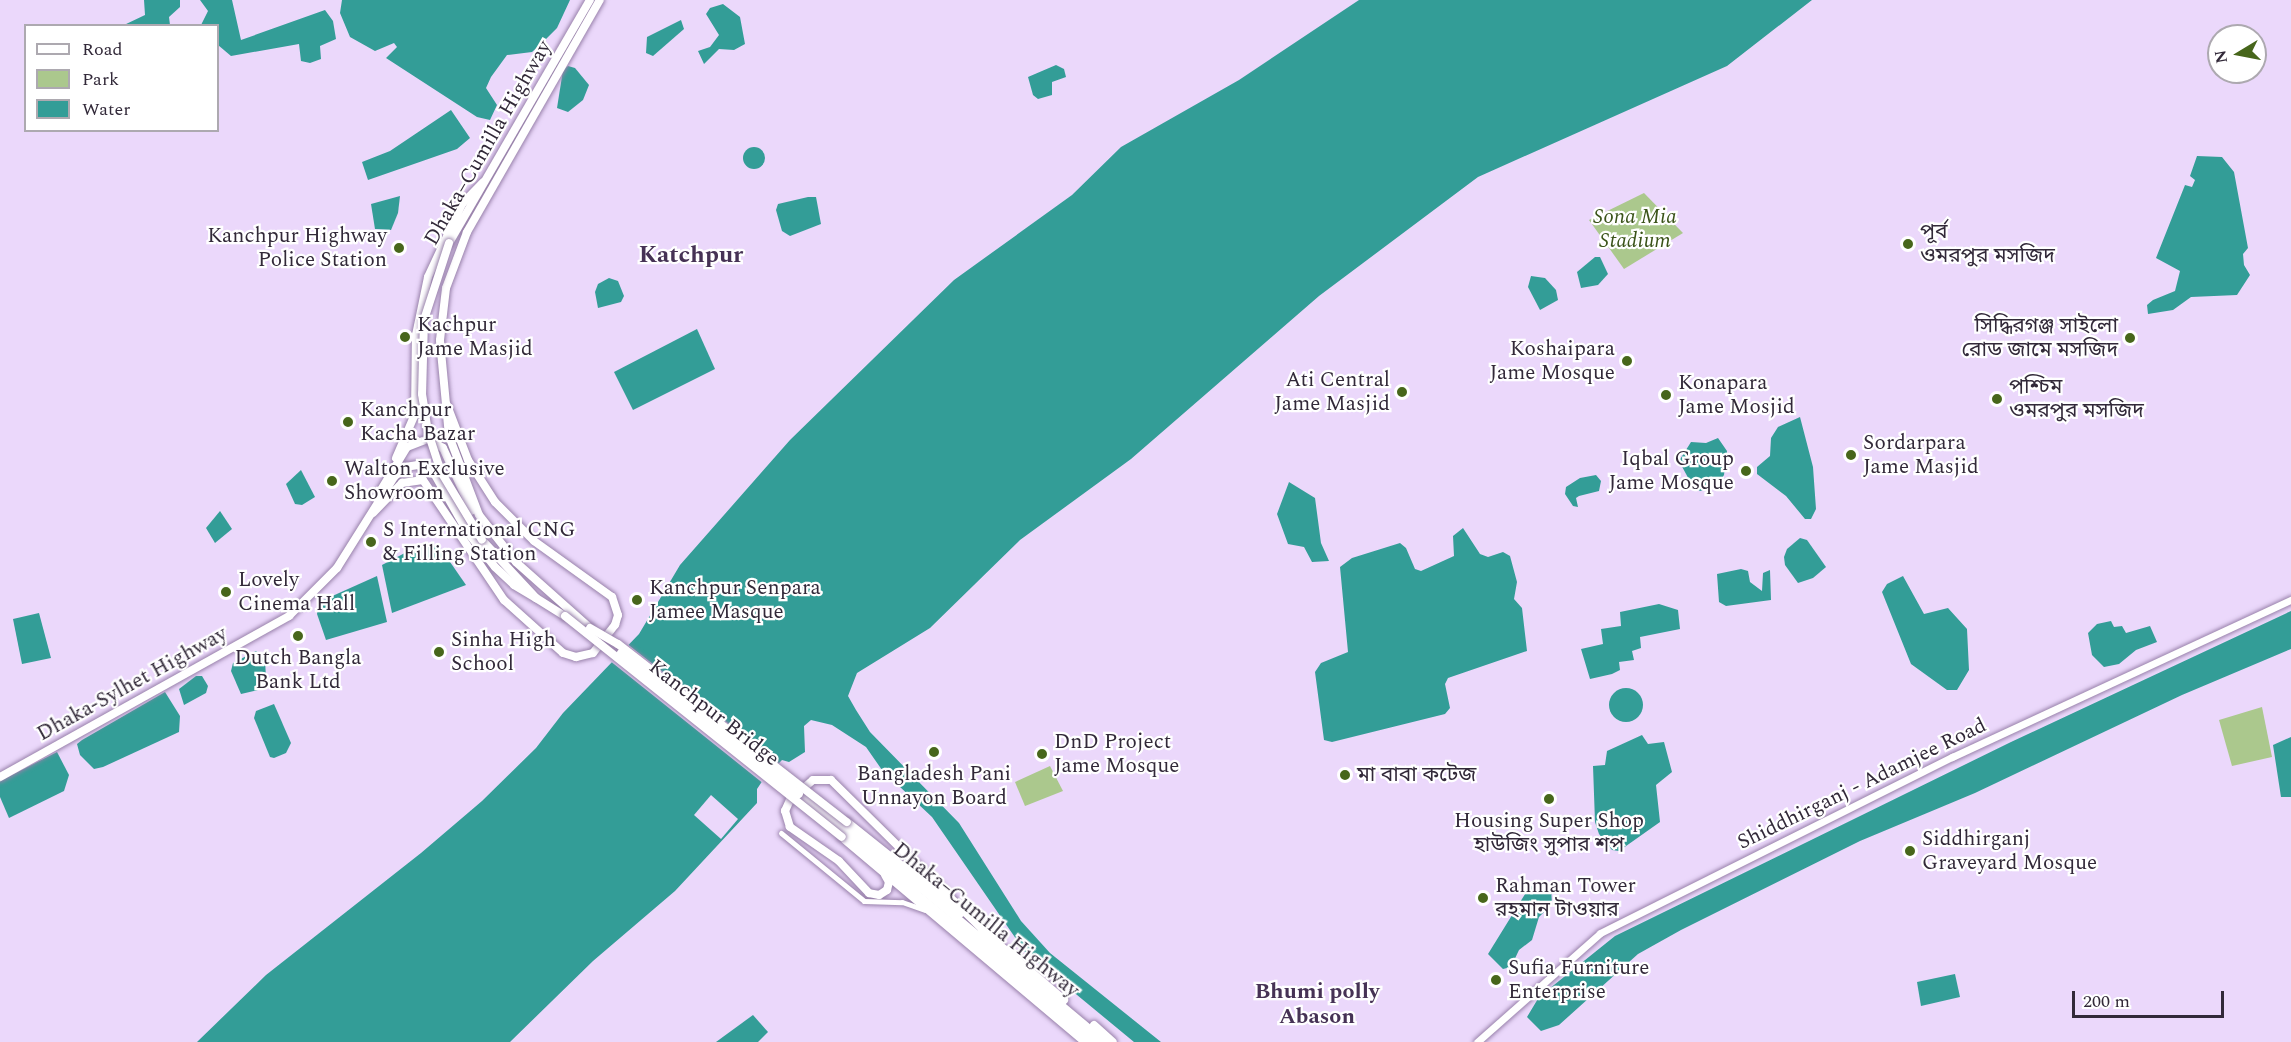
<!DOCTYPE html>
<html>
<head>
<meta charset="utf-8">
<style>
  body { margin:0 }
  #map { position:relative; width:2291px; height:1042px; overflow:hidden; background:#ebd8fb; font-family:Spectral,"Noto Sans Bengali",serif }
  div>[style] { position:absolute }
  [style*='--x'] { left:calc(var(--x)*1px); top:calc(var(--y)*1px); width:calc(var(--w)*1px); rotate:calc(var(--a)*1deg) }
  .green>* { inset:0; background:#abc88d }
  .water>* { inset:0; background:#339d97 }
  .round { border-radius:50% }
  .pier>* { inset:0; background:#ebd8fb }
  .roads { filter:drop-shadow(0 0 2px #9881aa) drop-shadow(0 0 2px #9881aa) }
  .minor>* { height:5px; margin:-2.5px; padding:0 2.5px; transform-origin:2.5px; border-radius:2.5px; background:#fff }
  .major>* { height:7px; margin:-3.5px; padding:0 3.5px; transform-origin:3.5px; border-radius:3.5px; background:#fff }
  .highway>* { height:8px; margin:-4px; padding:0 4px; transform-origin:4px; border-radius:4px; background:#fff }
  .bridges { filter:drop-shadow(0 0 2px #9881aa) drop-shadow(0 0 2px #9881aa) }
  .highway-bridge>* { height:8px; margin:-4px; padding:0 4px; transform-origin:4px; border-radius:4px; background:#fff }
  .dots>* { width:16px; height:16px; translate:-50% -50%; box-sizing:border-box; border:3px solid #fff; border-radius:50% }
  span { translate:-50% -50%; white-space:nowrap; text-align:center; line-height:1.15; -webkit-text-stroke:4.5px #fff; paint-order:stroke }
  .street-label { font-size:21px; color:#322939 }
  .park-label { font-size:21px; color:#3a5319; font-style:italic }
  .poi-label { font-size:21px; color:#322939 }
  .left { translate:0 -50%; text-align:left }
  .right { translate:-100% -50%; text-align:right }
  .neighbourhood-label { font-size:22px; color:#463255; font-weight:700 }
  .quarter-label { font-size:24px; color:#463255; font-weight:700 }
  .legend { position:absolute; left:24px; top:24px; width:195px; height:108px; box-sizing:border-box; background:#fff; border:2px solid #ada9b0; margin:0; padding:8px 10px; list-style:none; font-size:18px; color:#322939 }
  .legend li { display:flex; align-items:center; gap:12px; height:30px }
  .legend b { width:30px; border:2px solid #ada9b0 }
  .north { position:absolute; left:2207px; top:24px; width:60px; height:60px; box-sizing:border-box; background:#fff; border:2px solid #ada9b0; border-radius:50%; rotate:260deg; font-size:16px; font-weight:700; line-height:24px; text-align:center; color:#322939 }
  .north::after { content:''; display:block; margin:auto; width:21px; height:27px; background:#47661b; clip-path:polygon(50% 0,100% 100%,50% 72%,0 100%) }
  .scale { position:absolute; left:2072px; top:991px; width:152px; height:27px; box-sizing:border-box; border:3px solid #322939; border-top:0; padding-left:8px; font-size:18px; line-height:21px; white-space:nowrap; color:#322939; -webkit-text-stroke:4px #fff; paint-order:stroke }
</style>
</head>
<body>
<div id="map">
  <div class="green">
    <div style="clip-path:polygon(1644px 193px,1683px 233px,1624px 269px,1589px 220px)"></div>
    <div style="clip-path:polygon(2262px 707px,2272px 757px,2232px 766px,2219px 720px)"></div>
    <div style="clip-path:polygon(1050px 766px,1063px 791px,1025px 806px,1015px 782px)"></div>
  </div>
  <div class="water">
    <div style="clip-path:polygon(144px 0,180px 0,180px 7px,169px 17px,170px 25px,124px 25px,145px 15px)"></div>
    <div style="clip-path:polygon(200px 0,232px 0,241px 40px,325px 10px,333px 21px,336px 39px,320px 46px,321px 59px,310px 63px,301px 61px,299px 44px,231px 56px,218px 45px,218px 26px,201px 25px,208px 11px)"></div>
    <div style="clip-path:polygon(342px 0,570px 0,557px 28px,543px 42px,532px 52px,507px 55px,491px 77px,486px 88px,497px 105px,490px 120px,477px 117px,386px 58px,397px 47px,394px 43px,375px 51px,350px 37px,340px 13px)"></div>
    <div style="clip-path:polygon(1359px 0,1812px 0,1727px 66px,1478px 177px,1319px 296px,1131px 459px,1020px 540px,930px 628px,857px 673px,848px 696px,856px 710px,870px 732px,959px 823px,1021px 921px,1050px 953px,1161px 1042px,1134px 1042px,1025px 952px,932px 817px,882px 770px,866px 747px,832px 725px,811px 720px,804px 726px,805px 752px,789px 762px,782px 760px,763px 780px,757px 789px,757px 803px,675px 891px,593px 961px,510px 1042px,197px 1042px,266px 975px,421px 853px,482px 801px,536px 748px,563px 713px,639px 634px,680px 565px,790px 440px,954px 280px,1072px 195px,1121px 147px,1239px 80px)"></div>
    <div style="clip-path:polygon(723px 4px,740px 17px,745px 44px,734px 50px,719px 49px,704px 64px,698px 51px,710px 47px,719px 35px,706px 14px,710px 8px)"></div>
    <div style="clip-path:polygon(681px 20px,684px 29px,653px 56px,646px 53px,647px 37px)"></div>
    <div style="clip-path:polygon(1056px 65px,1064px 69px,1066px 77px,1052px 82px,1052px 95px,1038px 99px,1033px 95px,1028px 77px)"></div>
    <div style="clip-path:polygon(568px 66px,575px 68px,589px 85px,583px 100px,568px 112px,557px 108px,563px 70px)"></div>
    <div style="clip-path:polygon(451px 110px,470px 138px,457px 149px,368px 180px,362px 162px,390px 151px)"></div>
    <div class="round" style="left:743px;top:147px;width:22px;height:22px"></div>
    <div style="clip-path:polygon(2197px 156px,2222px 157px,2234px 172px,2248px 248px,2243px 254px,2244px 265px,2250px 275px,2237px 295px,2191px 297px,2173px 310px,2148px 314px,2147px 305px,2153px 300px,2175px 291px,2180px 271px,2156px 258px,2185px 185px,2192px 187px,2195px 180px,2190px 176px)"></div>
    <div style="clip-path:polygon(400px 196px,398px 213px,391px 230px,375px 229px,371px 204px)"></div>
    <div style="clip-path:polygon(808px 197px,816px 197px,821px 224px,790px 236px,782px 231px,776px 210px,778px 204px)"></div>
    <div style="clip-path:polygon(1595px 257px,1600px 257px,1608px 274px,1598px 285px,1581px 288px,1577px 272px)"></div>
    <div style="clip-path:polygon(1531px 276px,1545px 278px,1556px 290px,1558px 300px,1540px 310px,1528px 287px)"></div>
    <div style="clip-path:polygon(609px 278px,618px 281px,624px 296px,621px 302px,598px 308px,595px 292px,598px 284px)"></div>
    <div style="clip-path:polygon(697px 329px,715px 369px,633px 410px,614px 372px)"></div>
    <div style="clip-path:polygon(1800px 417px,1813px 467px,1816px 509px,1811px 519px,1805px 519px,1786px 496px,1757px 474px,1757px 467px,1770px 456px,1771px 438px,1778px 427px)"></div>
    <div style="clip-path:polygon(1718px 438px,1727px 451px,1724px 475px,1717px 486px,1700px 491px,1692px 485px,1679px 461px,1691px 442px,1706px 443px)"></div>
    <div style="clip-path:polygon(301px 470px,315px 497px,302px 505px,295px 504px,286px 484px)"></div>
    <div style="clip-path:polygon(1596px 475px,1601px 481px,1599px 491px,1579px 496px,1576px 498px,1578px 507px,1573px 506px,1565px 494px,1566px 487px,1580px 478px)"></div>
    <div style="clip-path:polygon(1289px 482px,1315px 498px,1321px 543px,1329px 561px,1312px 562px,1304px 547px,1288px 544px,1277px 514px)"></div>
    <div style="clip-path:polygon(220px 511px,232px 529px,215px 543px,206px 528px)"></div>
    <div style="clip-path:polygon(1463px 528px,1480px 554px,1488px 557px,1503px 552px,1510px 556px,1517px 582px,1514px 599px,1522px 608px,1527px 651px,1448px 678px,1445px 684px,1450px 708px,1445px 714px,1332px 742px,1324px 740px,1315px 672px,1321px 663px,1348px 652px,1340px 567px,1352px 558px,1400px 543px,1406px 548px,1415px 569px,1421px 571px,1454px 556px,1453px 536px)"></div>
    <div style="clip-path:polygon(1800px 538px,1807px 540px,1826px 567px,1813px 578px,1798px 583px,1785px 565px,1784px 557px,1787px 549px)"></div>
    <div style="clip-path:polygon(420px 545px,439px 546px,466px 585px,392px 613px,382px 565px)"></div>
    <div style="clip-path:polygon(1741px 569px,1748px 571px,1750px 582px,1762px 591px,1763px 573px,1770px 570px,1771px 600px,1726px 606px,1719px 602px,1717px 574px)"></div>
    <div style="clip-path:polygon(377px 576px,387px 622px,326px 640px,317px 614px,319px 602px)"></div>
    <div style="clip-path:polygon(1903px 576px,1924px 614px,1948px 608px,1967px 629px,1969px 670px,1957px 690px,1947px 690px,1911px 664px,1882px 592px,1887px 584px)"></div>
    <div style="clip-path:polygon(1659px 604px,1678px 610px,1680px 629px,1640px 637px,1641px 648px,1632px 651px,1634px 660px,1619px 662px,1620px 670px,1612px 674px,1590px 679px,1581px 649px,1603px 644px,1601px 629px,1621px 626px,1620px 612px)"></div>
    <div style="clip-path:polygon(2291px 611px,2291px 649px,2182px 695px,1975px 793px,1860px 841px,1681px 930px,1638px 954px,1559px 1025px,1541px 1031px,1527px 1017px,1539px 997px,1615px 936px,2011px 742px)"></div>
    <div style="clip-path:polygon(39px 613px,51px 658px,22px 664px,13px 619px)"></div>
    <div style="clip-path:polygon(2111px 621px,2114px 627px,2122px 626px,2126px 633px,2150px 626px,2157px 642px,2136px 650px,2119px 664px,2104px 667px,2092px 655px,2088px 633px,2097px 624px)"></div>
    <div style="clip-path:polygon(256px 651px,265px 660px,266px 678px,258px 690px,241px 694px,231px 671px,233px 663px)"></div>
    <div style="clip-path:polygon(196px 676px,202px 676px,208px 686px,206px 693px,184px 705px,179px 689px)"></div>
    <div class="round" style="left:1609px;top:688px;width:34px;height:34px"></div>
    <div style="clip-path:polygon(165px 692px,180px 716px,179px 732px,103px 767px,94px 769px,80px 755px,77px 744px,82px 740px)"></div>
    <div style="clip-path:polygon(274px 704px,291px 743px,286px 753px,274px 758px,270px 757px,254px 718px,256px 711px)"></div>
    <div style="clip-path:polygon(1642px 735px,1648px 744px,1664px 742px,1672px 772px,1656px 785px,1660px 822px,1619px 851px,1612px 850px,1599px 834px,1595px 822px,1593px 766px,1605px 765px,1607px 751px)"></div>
    <div style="clip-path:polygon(2291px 737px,2291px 797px,2281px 797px,2273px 745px)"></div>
    <div style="clip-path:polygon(57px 752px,69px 775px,64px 791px,9px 818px,0 797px,0 781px)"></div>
    <div style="clip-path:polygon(1530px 886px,1551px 888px,1552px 904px,1539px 917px,1532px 940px,1519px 950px,1511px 967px,1503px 969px,1488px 954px)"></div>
    <div style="clip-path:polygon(1955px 974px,1960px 997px,1921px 1006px,1917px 982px)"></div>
    <div style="clip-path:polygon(753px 1015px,768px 1032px,758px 1042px,716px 1042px)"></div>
  </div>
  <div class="pier">
    <div style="clip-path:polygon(626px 643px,781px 765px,764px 784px,609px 660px)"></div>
    <div style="clip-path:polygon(711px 795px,738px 819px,721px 839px,694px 815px)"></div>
  </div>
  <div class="roads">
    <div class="minor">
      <div style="--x:781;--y:833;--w:107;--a:39.3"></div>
      <div style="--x:864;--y:901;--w:38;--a:2"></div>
      <div style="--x:902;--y:902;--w:24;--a:19"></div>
    </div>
    <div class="major">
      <div style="--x:1477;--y:1042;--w:164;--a:-41.5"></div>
      <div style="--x:1600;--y:933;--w:394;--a:-26.6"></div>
      <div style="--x:1952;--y:757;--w:374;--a:-24.9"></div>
    </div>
    <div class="highway">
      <div style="--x:449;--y:243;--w:281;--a:-59.9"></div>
      <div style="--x:396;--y:458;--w:48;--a:-66.6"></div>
      <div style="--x:415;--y:414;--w:79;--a:-89.3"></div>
      <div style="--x:416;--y:335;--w:59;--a:-78.3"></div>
      <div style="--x:428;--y:277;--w:81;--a:-65"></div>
      <div style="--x:462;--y:204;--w:30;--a:-46"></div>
      <div style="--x:376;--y:498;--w:60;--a:-58.7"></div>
      <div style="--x:407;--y:447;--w:22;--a:-21"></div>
      <div style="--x:428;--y:439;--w:17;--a:31"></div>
      <div style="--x:443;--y:448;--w:69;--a:65.3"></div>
      <div style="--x:373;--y:513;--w:42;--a:-46"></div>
      <div style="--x:402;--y:483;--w:21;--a:-8"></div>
      <div style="--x:423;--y:480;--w:145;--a:56"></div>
      <div style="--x:504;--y:600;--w:79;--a:41.9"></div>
      <div style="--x:563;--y:653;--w:14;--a:17"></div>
      <div style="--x:576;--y:657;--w:17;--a:-13"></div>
      <div style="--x:593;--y:653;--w:36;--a:-52"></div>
      <div style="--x:615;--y:625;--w:10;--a:-73"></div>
      <div style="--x:618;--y:615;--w:19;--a:-108"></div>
      <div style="--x:612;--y:597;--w:96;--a:-144.3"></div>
      <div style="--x:534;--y:541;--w:55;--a:-135"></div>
      <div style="--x:495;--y:502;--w:50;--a:-122.7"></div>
      <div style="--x:468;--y:460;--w:59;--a:-110.9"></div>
      <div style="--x:482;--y:540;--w:79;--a:47"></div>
      <div style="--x:536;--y:598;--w:34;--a:32"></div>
      <div style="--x:590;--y:628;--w:99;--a:-138.3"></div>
      <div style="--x:516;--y:562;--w:60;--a:-128.2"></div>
      <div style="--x:479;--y:515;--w:85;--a:-110.8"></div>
      <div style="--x:449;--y:436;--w:96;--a:-95.4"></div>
      <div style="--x:440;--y:340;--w:52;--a:-83.4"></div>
      <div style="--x:446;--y:288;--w:60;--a:-69.4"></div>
      <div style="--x:467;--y:232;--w:267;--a:-60.2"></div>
      <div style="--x:0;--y:777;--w:331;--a:-29.1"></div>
      <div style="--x:289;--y:616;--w:68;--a:-45"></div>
      <div style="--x:337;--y:568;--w:107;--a:-57.9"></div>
      <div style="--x:394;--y:477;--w:15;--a:-42"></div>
      <div style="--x:405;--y:467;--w:13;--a:-9"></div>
      <div style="--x:418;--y:465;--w:20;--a:30"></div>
      <div style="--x:435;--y:475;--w:67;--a:60.4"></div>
      <div style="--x:468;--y:533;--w:43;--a:51.5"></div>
      <div style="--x:495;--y:567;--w:26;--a:43"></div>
      <div style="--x:514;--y:585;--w:26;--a:31"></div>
      <div style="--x:799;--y:794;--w:155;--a:37.7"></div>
      <div style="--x:922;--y:889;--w:239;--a:39.9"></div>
      <div style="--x:847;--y:822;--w:146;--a:38.6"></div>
      <div style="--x:842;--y:837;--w:22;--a:30"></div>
      <div style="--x:861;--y:848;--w:304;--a:39.7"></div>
      <div style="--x:845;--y:840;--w:314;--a:40.1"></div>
      <div style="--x:885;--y:875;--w:8;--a:60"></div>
      <div style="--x:889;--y:882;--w:8;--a:104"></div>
      <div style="--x:887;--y:890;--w:9;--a:148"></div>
      <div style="--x:879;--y:895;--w:10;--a:-169"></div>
      <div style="--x:869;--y:893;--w:44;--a:-133.2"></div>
      <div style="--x:839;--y:861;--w:60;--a:-145.2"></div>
      <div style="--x:790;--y:827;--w:17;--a:-107"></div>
      <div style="--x:785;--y:811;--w:12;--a:-66"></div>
      <div style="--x:790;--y:800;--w:30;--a:-41"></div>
      <div style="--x:813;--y:780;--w:18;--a:0"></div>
      <div style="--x:831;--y:780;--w:216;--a:44.6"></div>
      <div style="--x:982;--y:930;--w:108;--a:40.5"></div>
      <div style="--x:1094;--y:1025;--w:25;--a:42"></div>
    </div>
  </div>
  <div class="bridges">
    <div class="highway-bridge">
      <div style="--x:449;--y:243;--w:81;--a:108"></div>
      <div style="--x:424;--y:320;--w:74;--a:91.5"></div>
      <div style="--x:422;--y:394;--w:38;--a:81"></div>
      <div style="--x:428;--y:432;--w:42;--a:72"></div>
      <div style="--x:441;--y:472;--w:79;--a:58.9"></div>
      <div style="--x:565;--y:616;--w:354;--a:38.6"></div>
      <div style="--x:590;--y:628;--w:32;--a:30"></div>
      <div style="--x:618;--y:644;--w:290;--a:37.9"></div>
      <div style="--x:621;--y:653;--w:227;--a:38.4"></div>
    </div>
  </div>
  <div class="dots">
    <div style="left:1908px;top:244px;background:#47661b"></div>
    <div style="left:399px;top:248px;background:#47661b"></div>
    <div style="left:405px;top:337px;background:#47661b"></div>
    <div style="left:2130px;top:338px;background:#47661b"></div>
    <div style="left:1627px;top:361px;background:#47661b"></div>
    <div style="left:1402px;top:392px;background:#47661b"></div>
    <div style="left:1666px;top:395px;background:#47661b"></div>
    <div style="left:1997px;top:399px;background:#47661b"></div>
    <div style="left:348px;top:422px;background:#47661b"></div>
    <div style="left:1851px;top:455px;background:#47661b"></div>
    <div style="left:1746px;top:471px;background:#47661b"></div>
    <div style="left:332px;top:481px;background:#47661b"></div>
    <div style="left:371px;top:542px;background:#47661b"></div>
    <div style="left:226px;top:592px;background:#47661b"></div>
    <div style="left:637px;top:600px;background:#47661b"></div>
    <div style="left:298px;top:636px;background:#47661b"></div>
    <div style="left:439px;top:652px;background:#47661b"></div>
    <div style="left:934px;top:752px;background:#47661b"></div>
    <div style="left:1042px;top:754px;background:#47661b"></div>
    <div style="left:1345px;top:775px;background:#47661b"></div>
    <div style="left:1549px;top:799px;background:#47661b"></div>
    <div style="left:1910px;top:851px;background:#47661b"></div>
    <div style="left:1483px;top:898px;background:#47661b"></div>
    <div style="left:1496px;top:980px;background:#47661b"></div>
  </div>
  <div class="street-label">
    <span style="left:488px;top:143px;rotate:-60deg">Dhaka–Cumilla Highway</span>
    <span style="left:132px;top:684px;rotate:-29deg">Dhaka-Sylhet Highway</span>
    <span style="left:714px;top:713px;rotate:38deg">Kanchpur Bridge</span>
    <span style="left:1862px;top:784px;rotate:-26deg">Shiddhirganj - Adamjee Road</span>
    <span style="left:986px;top:920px;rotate:39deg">Dhaka–Cumilla Highway</span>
  </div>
  <div class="park-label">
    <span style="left:1635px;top:229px">Sona Mia<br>Stadium</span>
  </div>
  <div class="poi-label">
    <span class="left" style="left:1920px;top:244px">পূর্ব<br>ওমরপুর মসজিদ</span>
    <span class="right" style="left:387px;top:248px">Kanchpur Highway<br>Police Station</span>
    <span class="left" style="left:417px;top:337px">Kachpur<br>Jame Masjid</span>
    <span class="right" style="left:2118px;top:338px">সিদ্ধিরগঞ্জ সাইলো<br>রোড জামে মসজিদ</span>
    <span class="right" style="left:1615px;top:361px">Koshaipara<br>Jame Mosque</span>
    <span class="right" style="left:1390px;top:392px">Ati Central<br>Jame Masjid</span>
    <span class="left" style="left:1678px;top:395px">Konapara<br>Jame Mosjid</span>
    <span class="left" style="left:2009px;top:399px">পশ্চিম<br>ওমরপুর মসজিদ</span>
    <span class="left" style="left:360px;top:422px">Kanchpur<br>Kacha Bazar</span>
    <span class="left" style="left:1863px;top:455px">Sordarpara<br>Jame Masjid</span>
    <span class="right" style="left:1734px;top:471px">Iqbal Group<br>Jame Mosque</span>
    <span class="left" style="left:344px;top:481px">Walton Exclusive<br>Showroom</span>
    <span class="left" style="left:383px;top:542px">S International CNG<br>&amp; Filling Station</span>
    <span class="left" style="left:238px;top:592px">Lovely<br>Cinema Hall</span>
    <span class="left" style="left:649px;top:600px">Kanchpur Senpara<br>Jamee Masque</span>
    <span class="left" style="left:451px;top:652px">Sinha High<br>School</span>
    <span style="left:298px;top:670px">Dutch Bangla<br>Bank Ltd</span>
    <span class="left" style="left:1054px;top:754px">DnD Project<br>Jame Mosque</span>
    <span style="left:934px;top:786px">Bangladesh Pani<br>Unnayon Board</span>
    <span class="left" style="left:1357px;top:775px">মা বাবা কটেজ</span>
    <span style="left:1549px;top:833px">Housing Super Shop<br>হাউজিং সুপার শপ</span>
    <span class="left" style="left:1922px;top:851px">Siddhirganj<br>Graveyard Mosque</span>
    <span class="left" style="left:1495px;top:898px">Rahman Tower<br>রহমান টাওয়ার</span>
    <span class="left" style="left:1508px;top:980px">Sufia Furniture<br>Enterprise</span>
  </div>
  <div class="neighbourhood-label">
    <span style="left:1317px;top:1004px">Bhumi polly<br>Abason</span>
  </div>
  <div class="quarter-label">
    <span style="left:691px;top:256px">Katchpur</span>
  </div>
  <ul class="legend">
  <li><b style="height:8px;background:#fff"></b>Road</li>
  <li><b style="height:16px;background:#abc88d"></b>Park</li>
  <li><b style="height:16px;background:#339d97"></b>Water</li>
  </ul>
  <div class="north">N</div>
  <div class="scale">200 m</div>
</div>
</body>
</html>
